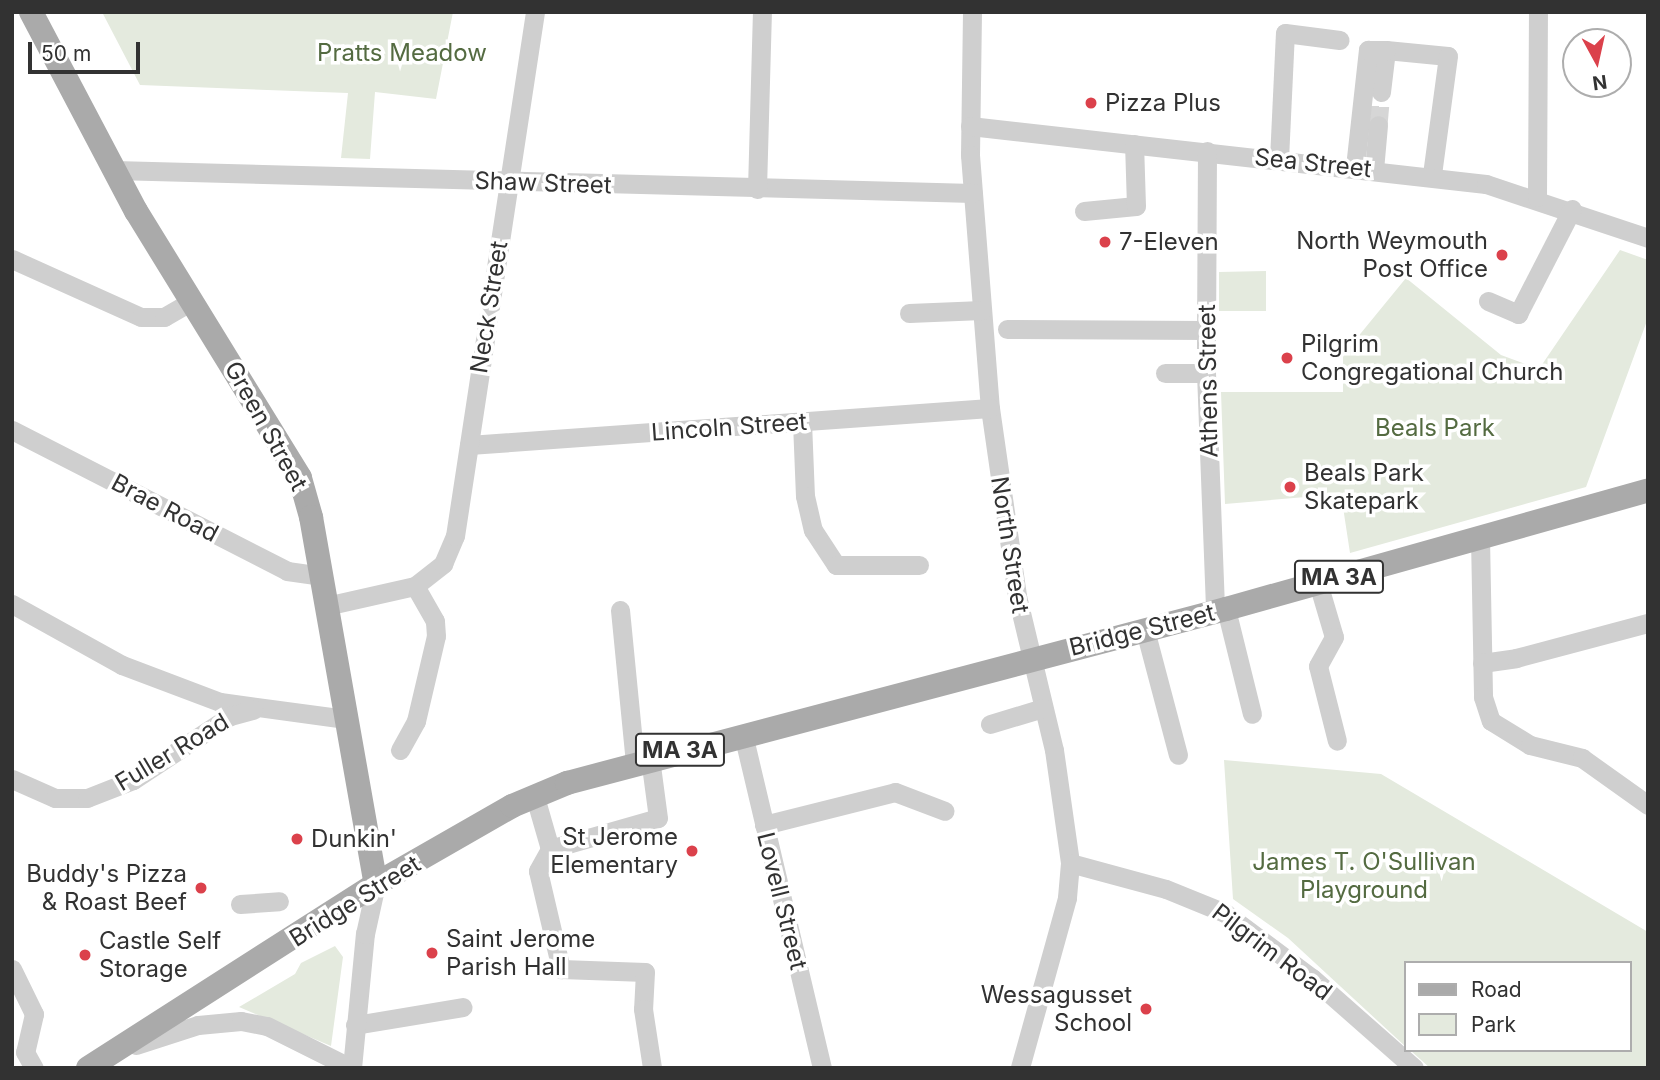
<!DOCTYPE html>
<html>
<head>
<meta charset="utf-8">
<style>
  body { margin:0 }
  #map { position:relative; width:1660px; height:1080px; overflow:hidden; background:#fff; font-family:Inter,sans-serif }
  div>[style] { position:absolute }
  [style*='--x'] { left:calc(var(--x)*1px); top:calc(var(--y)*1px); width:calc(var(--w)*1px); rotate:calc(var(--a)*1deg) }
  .green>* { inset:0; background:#e4eade }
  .minor-tunnel>* { height:19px; margin-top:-9.5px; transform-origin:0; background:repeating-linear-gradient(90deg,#d6d6d6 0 19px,transparent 0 29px) }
  .minor>* { height:19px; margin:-9.5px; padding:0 9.5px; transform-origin:9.5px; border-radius:9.5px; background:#cfcfcf }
  .major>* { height:24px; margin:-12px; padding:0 12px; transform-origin:12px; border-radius:12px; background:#aaa }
  .dots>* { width:19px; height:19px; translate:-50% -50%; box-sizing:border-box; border:4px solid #fff; border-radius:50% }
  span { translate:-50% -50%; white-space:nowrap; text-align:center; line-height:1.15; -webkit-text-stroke:7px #fff; paint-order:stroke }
  .shield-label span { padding:2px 5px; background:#fff; border:2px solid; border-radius:5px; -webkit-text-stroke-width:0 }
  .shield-label { font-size:23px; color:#323232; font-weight:700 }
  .park-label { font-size:24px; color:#546b41 }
  .poi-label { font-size:24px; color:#323232 }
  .left { translate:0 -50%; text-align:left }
  .right { translate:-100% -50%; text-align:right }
  .street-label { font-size:24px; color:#323232 }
  .frame { position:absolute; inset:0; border:14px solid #323232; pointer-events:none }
  .legend { position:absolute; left:1404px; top:961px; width:228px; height:91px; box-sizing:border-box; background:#fff; border:2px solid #adadad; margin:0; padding:9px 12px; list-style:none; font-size:21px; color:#323232 }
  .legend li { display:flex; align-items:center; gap:14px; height:35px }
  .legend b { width:35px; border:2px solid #adadad }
  .north { position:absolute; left:1562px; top:28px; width:70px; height:70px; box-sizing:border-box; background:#fff; border:2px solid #adadad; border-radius:50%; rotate:172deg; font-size:19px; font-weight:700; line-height:28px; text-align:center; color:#323232 }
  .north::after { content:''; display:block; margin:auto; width:24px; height:32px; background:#db414b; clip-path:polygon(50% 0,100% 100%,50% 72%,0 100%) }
  .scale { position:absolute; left:28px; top:42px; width:112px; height:32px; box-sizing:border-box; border:4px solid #323232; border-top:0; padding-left:9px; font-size:21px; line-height:24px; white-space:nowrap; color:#323232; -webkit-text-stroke:5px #fff; paint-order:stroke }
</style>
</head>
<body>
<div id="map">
  <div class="green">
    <div style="clip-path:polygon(102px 12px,453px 12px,436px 99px,375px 92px,370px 159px,341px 158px,348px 93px,140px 85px)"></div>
    <div style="clip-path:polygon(1620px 250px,1648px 260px,1648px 318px,1586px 487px,1350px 553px,1341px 494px,1225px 504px,1221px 392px,1343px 392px,1343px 355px,1406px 278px,1501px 355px,1539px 369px)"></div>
    <div style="clip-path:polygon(1266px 271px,1266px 311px,1219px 311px,1219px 272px)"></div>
    <div style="clip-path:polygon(1224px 760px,1381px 774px,1648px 932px,1648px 1068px,1430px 1068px,1410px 1050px,1630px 1050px,1630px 963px,1406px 963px,1406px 1047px,1288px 938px,1233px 899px)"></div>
    <div style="clip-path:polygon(335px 946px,343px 957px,331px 1046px,239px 1007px,295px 974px,301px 963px)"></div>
  </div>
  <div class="minor-tunnel">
    <div style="--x:1378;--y:125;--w:33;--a:-85"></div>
  </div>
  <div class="minor">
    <div style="--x:972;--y:12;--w:143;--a:90.8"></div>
    <div style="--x:970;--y:155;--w:254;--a:85.5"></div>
    <div style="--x:990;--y:408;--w:190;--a:81.8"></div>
    <div style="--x:1017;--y:596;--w:158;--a:76.5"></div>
    <div style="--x:1054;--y:750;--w:114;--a:81.9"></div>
    <div style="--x:1070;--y:863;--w:35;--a:95"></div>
    <div style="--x:1067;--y:898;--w:176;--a:105.5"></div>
    <div style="--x:1381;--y:92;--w:42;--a:-83.2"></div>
    <div style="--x:1386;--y:50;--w:62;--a:5.5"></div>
    <div style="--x:1448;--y:56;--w:120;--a:97.7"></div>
    <div style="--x:970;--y:126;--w:519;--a:6.41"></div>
    <div style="--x:1486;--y:184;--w:171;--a:18.4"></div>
    <div style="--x:1207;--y:151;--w:222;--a:90.3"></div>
    <div style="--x:1206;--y:373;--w:238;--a:87.8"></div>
    <div style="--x:1279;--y:159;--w:126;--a:-87.3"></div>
    <div style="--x:1285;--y:33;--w:55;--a:7.3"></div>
    <div style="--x:1355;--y:167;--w:118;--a:-83.7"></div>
    <div style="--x:1368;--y:50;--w:18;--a:0"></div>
    <div style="--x:114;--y:170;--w:859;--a:1.53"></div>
    <div style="--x:1374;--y:170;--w:45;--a:-84.9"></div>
    <div style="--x:757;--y:189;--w:177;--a:-88.4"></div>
    <div style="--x:1537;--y:197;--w:185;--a:-89.7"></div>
    <div style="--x:1084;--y:211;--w:52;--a:-5.5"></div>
    <div style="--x:1136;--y:206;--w:62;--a:-91.8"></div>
    <div style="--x:12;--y:259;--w:141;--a:24.2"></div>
    <div style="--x:141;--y:317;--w:23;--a:0"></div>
    <div style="--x:164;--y:317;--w:32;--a:-30"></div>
    <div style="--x:1488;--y:301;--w:33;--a:23"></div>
    <div style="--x:1518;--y:314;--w:118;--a:-62.8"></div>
    <div style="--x:909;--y:313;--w:73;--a:-2.4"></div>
    <div style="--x:1007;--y:329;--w:200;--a:0.3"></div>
    <div style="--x:1165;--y:373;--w:41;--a:0"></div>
    <div style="--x:802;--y:422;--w:74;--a:87.7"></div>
    <div style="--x:805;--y:496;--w:35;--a:77"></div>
    <div style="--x:813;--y:530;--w:42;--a:56.7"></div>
    <div style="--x:836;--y:565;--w:83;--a:0"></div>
    <div style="--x:12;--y:430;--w:309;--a:27.1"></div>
    <div style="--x:287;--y:571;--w:34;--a:8"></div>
    <div style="--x:469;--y:445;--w:522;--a:-4.06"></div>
    <div style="--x:1480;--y:538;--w:159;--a:88.9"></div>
    <div style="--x:1483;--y:697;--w:25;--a:72"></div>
    <div style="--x:1491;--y:721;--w:46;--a:31.6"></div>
    <div style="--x:1530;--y:745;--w:54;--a:14"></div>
    <div style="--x:1582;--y:758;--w:81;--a:35.5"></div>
    <div style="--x:1318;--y:583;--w:56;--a:73.5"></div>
    <div style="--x:1334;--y:637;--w:33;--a:119"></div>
    <div style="--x:1318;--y:666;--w:77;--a:75.8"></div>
    <div style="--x:12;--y:604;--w:126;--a:29"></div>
    <div style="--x:122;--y:665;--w:105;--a:20.7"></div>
    <div style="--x:220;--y:702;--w:127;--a:7.7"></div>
    <div style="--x:326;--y:606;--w:91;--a:-12.7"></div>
    <div style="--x:415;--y:586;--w:36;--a:-38"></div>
    <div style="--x:443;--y:564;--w:30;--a:-67"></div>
    <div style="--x:455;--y:536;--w:530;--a:-81.32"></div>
    <div style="--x:1226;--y:609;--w:108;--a:76.1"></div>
    <div style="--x:620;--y:610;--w:153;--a:84.4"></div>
    <div style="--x:1145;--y:630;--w:129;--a:75.2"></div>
    <div style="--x:1482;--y:663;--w:34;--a:-8"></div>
    <div style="--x:1516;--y:658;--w:137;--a:-14.9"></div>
    <div style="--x:990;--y:724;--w:55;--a:-16.8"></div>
    <div style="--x:743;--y:734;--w:343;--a:76.7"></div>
    <div style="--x:400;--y:750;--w:33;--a:-61"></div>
    <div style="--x:416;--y:721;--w:87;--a:-76.8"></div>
    <div style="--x:436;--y:636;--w:15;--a:-94"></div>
    <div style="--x:435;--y:621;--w:40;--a:-119.7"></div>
    <div style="--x:12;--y:779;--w:47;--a:23.8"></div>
    <div style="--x:55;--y:798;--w:32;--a:0"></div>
    <div style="--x:87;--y:798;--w:49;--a:-21.4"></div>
    <div style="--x:133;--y:780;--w:116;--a:-33.4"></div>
    <div style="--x:230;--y:716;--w:24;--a:-15"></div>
    <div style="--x:535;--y:797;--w:54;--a:73.9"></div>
    <div style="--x:550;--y:849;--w:25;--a:119"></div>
    <div style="--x:538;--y:871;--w:101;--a:76.8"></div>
    <div style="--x:561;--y:969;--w:84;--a:2"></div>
    <div style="--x:645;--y:972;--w:37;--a:93"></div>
    <div style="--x:643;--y:1009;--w:60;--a:81.3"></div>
    <div style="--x:764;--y:825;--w:135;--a:-14.1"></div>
    <div style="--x:895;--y:792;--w:53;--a:20.8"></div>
    <div style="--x:550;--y:849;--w:112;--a:-16"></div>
    <div style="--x:658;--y:818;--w:61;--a:-97.6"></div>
    <div style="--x:1070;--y:863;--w:99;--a:15.2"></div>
    <div style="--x:1166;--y:889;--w:64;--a:22.1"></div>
    <div style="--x:1225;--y:913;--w:109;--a:36.8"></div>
    <div style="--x:1312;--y:978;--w:136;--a:41.4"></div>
    <div style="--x:240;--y:904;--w:39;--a:-4"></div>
    <div style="--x:12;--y:969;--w:50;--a:63.9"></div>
    <div style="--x:34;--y:1014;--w:39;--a:103"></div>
    <div style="--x:25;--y:1052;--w:18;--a:61"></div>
    <div style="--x:355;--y:1025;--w:109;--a:-9.5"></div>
    <div style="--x:136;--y:1045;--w:65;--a:-17.9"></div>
    <div style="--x:198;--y:1025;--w:43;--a:-5.3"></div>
    <div style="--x:241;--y:1021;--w:26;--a:11"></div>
    <div style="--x:267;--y:1026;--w:94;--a:26.6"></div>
    <div style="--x:352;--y:1068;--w:135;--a:-84.5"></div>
    <div style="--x:365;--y:934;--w:51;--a:-77.6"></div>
  </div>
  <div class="major">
    <div style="--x:31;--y:12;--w:225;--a:62.2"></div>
    <div style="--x:136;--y:211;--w:313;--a:58.4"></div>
    <div style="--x:300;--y:478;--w:41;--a:74.2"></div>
    <div style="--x:311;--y:517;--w:373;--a:80"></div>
    <div style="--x:88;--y:1068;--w:342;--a:-32.6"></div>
    <div style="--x:376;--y:884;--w:157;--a:-29.8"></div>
    <div style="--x:512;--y:806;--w:60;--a:-22.7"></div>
    <div style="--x:567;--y:783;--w:682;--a:-14.79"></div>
    <div style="--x:1226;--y:609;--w:438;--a:-15.7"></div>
  </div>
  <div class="dots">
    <div style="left:1091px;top:103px;background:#db414b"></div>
    <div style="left:1105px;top:242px;background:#db414b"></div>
    <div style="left:1502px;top:255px;background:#db414b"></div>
    <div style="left:1287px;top:358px;background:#db414b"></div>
    <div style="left:1290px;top:487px;background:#db414b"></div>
    <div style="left:297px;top:839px;background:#db414b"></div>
    <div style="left:692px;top:851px;background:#db414b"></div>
    <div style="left:201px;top:888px;background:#db414b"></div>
    <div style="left:432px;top:953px;background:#db414b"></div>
    <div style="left:85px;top:955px;background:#db414b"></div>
    <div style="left:1146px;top:1009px;background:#db414b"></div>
  </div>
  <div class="shield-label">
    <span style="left:1339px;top:577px">MA 3A</span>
    <span style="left:680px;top:750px">MA 3A</span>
  </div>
  <div class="park-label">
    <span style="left:402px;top:53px">Pratts Meadow</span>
    <span style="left:1435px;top:428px">Beals Park</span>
    <span style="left:1364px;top:876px">James T. O'Sullivan<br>Playground</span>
  </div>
  <div class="poi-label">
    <span class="left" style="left:1105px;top:103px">Pizza Plus</span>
    <span class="right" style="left:1488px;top:255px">North Weymouth<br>Post Office</span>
    <span class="left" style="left:1119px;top:242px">7-Eleven</span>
    <span class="left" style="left:1301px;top:358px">Pilgrim<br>Congregational Church</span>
    <span class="left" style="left:1304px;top:487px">Beals Park<br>Skatepark</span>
    <span class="right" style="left:678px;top:851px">St Jerome<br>Elementary</span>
    <span class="left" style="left:311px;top:839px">Dunkin'</span>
    <span class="right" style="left:187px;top:888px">Buddy's Pizza<br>&amp; Roast Beef</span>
    <span class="left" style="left:446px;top:953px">Saint Jerome<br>Parish Hall</span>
    <span class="left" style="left:99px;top:955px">Castle Self<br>Storage</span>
    <span class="right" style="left:1132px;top:1009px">Wessagusset<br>School</span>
  </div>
  <div class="street-label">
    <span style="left:1313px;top:163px;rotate:6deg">Sea Street</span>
    <span style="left:543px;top:183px;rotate:2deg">Shaw Street</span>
    <span style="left:489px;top:307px;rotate:-81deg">Neck Street</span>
    <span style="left:1208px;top:381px;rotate:-91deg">Athens Street</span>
    <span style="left:266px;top:426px;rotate:61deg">Green Street</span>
    <span style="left:729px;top:427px;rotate:-4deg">Lincoln Street</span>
    <span style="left:165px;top:508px;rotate:28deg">Brae Road</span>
    <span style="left:1010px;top:545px;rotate:81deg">North Street</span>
    <span style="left:1142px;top:630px;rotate:-14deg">Bridge Street</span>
    <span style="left:172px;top:752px;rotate:-31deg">Fuller Road</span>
    <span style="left:355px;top:901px;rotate:-32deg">Bridge Street</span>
    <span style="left:782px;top:901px;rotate:76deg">Lovell Street</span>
    <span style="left:1272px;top:952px;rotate:37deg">Pilgrim Road</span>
  </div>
  <div class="frame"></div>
  <ul class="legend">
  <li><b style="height:9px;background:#aaa"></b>Road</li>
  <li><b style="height:19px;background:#e4eade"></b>Park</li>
  </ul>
  <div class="north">N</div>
  <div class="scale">50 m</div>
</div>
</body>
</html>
